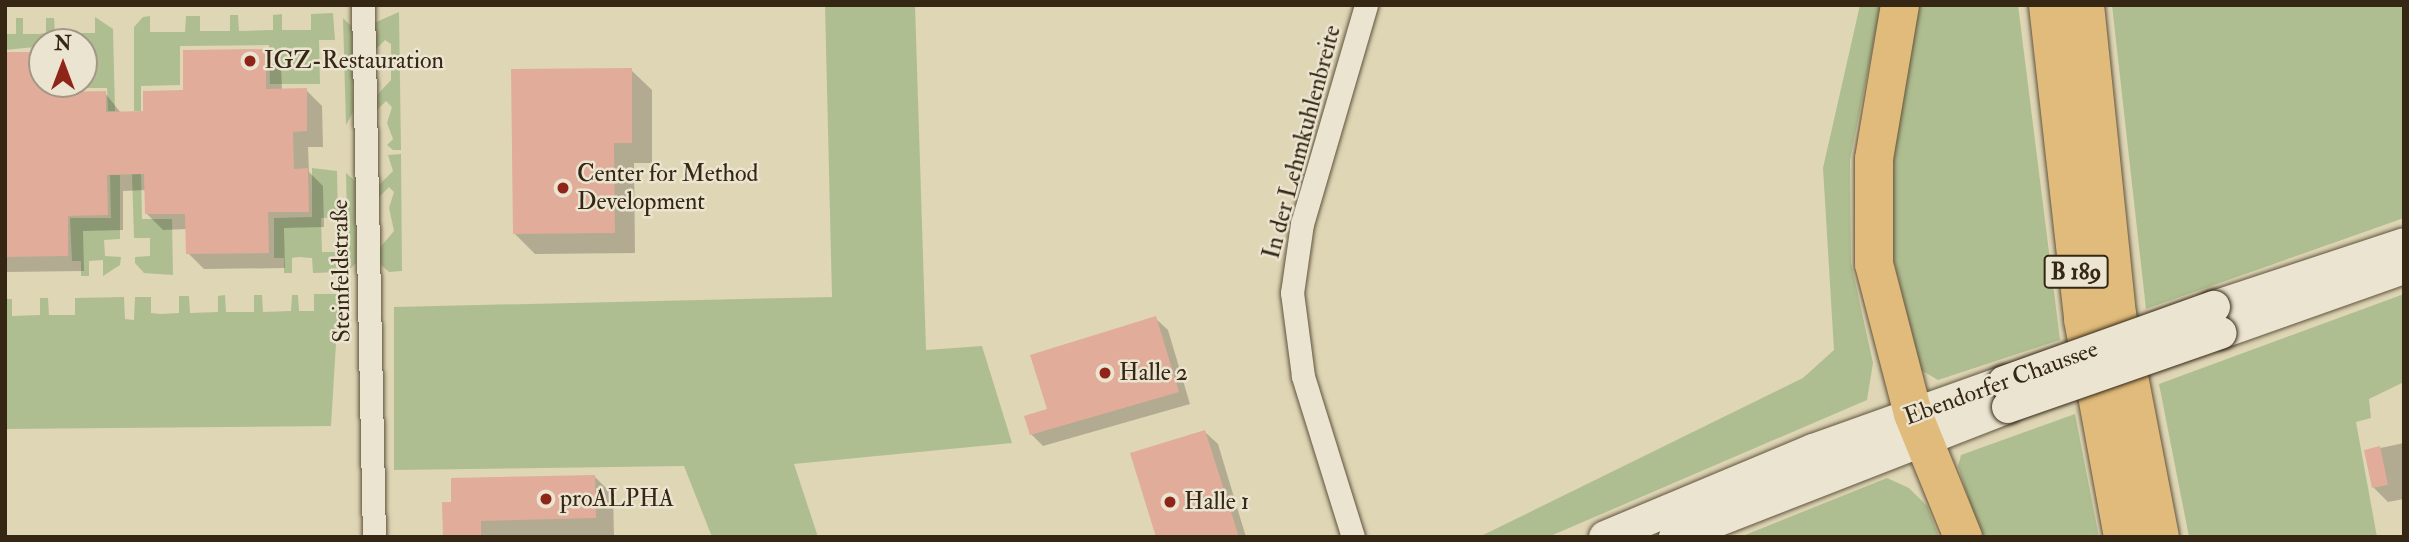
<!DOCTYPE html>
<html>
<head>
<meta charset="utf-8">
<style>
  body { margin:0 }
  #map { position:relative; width:2409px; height:542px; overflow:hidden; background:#dfd6b6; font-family:"IM FELL Double Pica",serif }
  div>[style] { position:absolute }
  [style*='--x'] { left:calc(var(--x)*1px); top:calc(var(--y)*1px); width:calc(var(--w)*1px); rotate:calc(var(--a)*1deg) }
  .green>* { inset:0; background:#afbe90 }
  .shadow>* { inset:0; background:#0003 }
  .building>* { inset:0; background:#e1ac99 }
  .roads { filter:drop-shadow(0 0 2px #60533c) drop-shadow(0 0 2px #60533c) }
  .street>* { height:23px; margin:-11.5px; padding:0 11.5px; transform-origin:11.5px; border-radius:11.5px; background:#eae4d0 }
  .secondary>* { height:32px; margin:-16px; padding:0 16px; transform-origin:16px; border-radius:16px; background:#eae4d0 }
  .highway>* { height:38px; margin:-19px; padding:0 19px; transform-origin:19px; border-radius:19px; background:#e0bb7b }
  .bridges { filter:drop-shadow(0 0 2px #352714) drop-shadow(0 0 2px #352714) }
  .secondary-bridge>* { height:32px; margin:-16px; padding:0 16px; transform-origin:16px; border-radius:16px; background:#eae4d0 }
  .dots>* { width:19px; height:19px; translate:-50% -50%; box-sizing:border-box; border:4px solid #eae4d0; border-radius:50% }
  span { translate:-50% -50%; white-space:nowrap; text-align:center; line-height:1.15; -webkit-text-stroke:5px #eae4d0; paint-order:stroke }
  .shield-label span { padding:2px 5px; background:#eae4d0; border:2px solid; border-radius:5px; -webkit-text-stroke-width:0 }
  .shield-label { font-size:23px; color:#352714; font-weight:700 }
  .poi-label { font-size:24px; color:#352714 }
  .left { translate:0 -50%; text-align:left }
  .street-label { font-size:24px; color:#352714 }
  .frame { position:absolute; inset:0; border:7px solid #352714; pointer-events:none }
  .north { position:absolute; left:28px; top:28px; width:70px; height:70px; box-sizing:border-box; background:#eae4d0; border:2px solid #a29885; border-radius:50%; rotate:0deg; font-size:19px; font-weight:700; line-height:28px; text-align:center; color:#352714 }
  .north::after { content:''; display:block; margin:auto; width:24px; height:32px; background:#8f2418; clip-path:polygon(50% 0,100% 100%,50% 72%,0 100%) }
</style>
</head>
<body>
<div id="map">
  <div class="green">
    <div style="clip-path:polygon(825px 5px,915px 5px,926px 350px,982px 346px,1012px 443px,794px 464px,818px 537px,712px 537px,684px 466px,394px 470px,394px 307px,832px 297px)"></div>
    <div style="clip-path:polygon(1860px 5px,1881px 5px,1850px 160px,1851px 263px,1873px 363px,1867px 400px,1548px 537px,1479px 537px,1803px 378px,1834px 350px,1823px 168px)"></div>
    <div style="clip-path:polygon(1918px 5px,2018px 5px,2060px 340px,1938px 380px,1921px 370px,1890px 246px,1895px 125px)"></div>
    <div style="clip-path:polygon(2112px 5px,2404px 5px,2404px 218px,2146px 309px)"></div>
    <div style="clip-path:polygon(399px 12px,401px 150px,393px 150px,387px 145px,393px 139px,387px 123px,392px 107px,386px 101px,376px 111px,376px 96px,391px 80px,391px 44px,385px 40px,375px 50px,374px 23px)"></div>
    <div style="clip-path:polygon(333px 13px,335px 40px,319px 40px,320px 84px,270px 84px,269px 45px,180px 46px,180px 85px,141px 86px,141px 111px,134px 111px,134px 27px,143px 17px,150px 16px,150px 32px,185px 32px,186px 16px,200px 16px,200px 31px,230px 31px,230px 15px,238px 15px,239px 31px,273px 30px,273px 15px,282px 14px,282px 30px,311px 30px,311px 14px)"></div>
    <div style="clip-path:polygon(95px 17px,113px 29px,115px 111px,108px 111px,107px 88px,69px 88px,84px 84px,84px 42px,5px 50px,5px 34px,16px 34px,16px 18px,23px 18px,23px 34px,39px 34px,46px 33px,46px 18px,54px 18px,55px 33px,95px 33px)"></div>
    <div style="clip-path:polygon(343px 18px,352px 27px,353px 112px,346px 125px)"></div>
    <div style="clip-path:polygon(401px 154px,402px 271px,389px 272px,379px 263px,378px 250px,394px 231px,389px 208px,394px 192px,389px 187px,377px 199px,377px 187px,393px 171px,388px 155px)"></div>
    <div style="clip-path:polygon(312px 168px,337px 171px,338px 217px,321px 218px,322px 252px,338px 252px,339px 272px,313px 273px,312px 258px,299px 257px,292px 258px,292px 273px,284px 273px,284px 258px,274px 258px,274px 218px,312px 217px)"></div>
    <div style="clip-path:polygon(346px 173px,355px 181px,356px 263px,348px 271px)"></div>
    <div style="clip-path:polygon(132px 174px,141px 174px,142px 219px,172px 219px,173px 275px,144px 273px,135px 263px,135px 257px,150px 256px,150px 238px,134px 238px)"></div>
    <div style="clip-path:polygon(110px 175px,120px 175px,120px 239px,104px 240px,105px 256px,121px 257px,120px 265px,103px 276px,103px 260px,89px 261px,89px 276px,81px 276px,81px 261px,72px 261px,70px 218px,111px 218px)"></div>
    <div style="clip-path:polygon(314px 294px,339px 294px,331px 426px,5px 429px,5px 299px,12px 299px,12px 316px,40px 315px,40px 298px,48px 298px,49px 315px,75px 315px,75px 298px,124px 297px,125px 319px,134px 320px,135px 297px,151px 297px,151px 313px,161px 314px,179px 313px,179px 296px,189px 296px,190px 313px,218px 312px,218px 296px,225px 295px,226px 312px,254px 312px,254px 295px,262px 295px,263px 312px,291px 311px,292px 295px,298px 295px,299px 311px,314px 311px)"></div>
    <div style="clip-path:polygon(2404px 294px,2404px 382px,2369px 399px,2371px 418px,2356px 422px,2377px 537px,2189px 537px,2159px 384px)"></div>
    <div style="clip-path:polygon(2075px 414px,2099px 537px,1981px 537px,1958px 466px,1961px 455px)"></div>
    <div style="clip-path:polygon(1887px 478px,1909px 488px,1927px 506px,1939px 537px,1740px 537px)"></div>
  </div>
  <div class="shadow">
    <div style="clip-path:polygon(265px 51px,281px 67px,282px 90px,306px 90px,322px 106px,323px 147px,308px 147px,309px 172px,323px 186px,324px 227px,284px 228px,285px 268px,204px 269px,188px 253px,187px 229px,163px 230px,147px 214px,146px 190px,123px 191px,123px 230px,83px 231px,84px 271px,5px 272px,5px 54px,42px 54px,42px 84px,81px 84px,81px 93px,105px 93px,121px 113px,145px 113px)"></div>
    <div style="clip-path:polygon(631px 70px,652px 90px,652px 163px,634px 163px,635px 253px,535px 254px,514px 233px)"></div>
    <div style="clip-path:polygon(1155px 318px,1168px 330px,1190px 404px,1043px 446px,1031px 434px,1049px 410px)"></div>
    <div style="clip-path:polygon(1205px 432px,1218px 444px,1246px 537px,1156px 537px)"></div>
    <div style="clip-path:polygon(2404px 443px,2404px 499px,2388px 502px,2374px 488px,2366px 451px)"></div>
    <div style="clip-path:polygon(595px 477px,613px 495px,614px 536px,444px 537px,443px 504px)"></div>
  </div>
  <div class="building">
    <div style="clip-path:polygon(266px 49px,266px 89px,307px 88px,307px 131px,293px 132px,294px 169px,308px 168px,309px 212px,268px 212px,269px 253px,186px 254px,185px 214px,145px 214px,144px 174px,107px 175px,108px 215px,68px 216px,68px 256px,5px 257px,5px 52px,42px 52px,42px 84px,65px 84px,65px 92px,106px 91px,106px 112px,143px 111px,143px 91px,183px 90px,183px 50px)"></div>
    <div style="clip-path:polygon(632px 68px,632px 143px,614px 143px,615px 233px,513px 234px,511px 69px)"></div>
    <div style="clip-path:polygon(1156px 316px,1179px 392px,1030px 435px,1024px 416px,1047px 409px,1030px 355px)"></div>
    <div style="clip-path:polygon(1205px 430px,1239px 537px,1156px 537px,1130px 453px)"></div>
    <div style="clip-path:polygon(2380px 446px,2388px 485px,2372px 488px,2364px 450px)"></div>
    <div style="clip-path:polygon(595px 475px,596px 518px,481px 521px,481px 537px,443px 537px,442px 502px,451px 502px,451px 478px)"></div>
  </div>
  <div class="roads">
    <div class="street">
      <div style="--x:363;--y:5;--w:532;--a:88.82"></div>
      <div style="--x:1353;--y:537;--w:169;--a:-107.3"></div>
      <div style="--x:1303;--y:376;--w:84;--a:-97.5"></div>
      <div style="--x:1292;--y:293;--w:70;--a:-81.8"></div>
      <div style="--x:1302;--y:224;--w:228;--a:-73.7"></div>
    </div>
    <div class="secondary">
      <div style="--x:2214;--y:307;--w:200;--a:-18.3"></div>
      <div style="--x:2220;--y:333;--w:195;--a:-19.5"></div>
      <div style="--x:1605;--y:537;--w:225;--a:-22.7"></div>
      <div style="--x:1813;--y:450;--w:203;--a:-19.6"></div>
      <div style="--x:1675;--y:537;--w:357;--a:-21.3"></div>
    </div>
    <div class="highway">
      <div style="--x:1900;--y:5;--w:156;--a:99.6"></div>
      <div style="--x:1874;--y:159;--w:105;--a:90"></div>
      <div style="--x:1874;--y:264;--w:155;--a:75.4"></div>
      <div style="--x:1913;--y:414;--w:133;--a:67.9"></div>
      <div style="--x:2048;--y:5;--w:316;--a:83.6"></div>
      <div style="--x:2083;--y:319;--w:222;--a:79.6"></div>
      <div style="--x:2085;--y:5;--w:311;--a:84.1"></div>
      <div style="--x:2117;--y:314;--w:227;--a:79.1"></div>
    </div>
  </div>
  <div class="bridges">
    <div class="secondary-bridge">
      <div style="--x:2004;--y:382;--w:223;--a:-19.7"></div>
      <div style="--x:2008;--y:407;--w:225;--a:-19.2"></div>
    </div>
  </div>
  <div class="dots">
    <div style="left:250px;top:61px;background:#8f2418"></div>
    <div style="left:563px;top:188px;background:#8f2418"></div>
    <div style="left:1105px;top:373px;background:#8f2418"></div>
    <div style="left:546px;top:499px;background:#8f2418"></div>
    <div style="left:1170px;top:502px;background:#8f2418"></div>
  </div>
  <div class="shield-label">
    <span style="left:2076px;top:272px">B 189</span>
  </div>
  <div class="poi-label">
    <span class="left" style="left:264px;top:61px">IGZ-Restauration</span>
    <span class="left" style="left:577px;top:188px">Center for Method<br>Development</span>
    <span class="left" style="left:1119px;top:373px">Halle 2</span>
    <span class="left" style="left:560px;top:499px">proALPHA</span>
    <span class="left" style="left:1184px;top:502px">Halle 1</span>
  </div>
  <div class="street-label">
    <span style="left:1302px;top:142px;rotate:-75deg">In der Lehmkuhlenbreite</span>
    <span style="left:341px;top:271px;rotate:-91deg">Steinfeldstraße</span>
    <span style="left:2001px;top:383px;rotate:-20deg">Ebendorfer Chaussee</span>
  </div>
  <div class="frame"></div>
  <div class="north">N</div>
</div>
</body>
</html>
